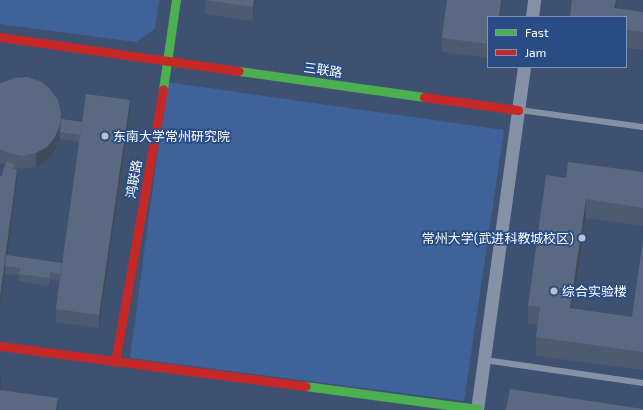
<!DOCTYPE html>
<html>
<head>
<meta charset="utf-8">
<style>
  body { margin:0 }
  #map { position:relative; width:643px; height:410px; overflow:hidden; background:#3f5170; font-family:"Exo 2","Noto Sans SC",sans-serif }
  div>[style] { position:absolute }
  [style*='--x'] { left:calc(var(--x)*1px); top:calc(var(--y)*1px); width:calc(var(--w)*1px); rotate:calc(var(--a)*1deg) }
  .green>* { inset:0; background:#3f629a }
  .lane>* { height:6px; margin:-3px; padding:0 3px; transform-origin:3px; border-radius:3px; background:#8592a6 }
  .street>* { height:13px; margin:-6.5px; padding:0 6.5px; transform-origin:6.5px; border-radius:6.5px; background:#8592a6 }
  .fast>* { height:9px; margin:-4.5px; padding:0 4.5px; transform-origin:4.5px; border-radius:4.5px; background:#4caf50 }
  .jam>* { height:9px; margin:-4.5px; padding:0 4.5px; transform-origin:4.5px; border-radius:4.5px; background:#c62828 }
  .wall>* { inset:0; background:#4d5a6f }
  .shaded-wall>* { inset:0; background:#3f4a5a }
  .building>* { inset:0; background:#5a6981 }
  .dots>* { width:11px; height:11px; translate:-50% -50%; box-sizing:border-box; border:2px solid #2a4c85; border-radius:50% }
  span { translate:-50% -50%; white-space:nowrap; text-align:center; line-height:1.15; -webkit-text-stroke:3.5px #2a4c85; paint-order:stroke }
  .street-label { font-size:13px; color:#fff }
  .poi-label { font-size:13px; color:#fff }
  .left { translate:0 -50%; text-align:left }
  .right { translate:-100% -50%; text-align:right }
  .legend { position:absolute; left:487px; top:16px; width:140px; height:52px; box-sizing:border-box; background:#2a4c85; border:1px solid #7f94b6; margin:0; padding:5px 7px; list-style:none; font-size:12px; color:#fff }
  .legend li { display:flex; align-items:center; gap:8px; height:20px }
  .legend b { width:20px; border:1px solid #7f94b6 }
</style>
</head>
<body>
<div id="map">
  <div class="green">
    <div style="clip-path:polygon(0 0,159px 0,155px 29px,136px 42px,0 24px)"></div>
    <div style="clip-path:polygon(167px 82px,504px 130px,464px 401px,130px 358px)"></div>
  </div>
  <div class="lane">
    <div style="--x:520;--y:110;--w:124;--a:7.9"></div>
    <div style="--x:485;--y:360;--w:160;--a:8.3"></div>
  </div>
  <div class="street">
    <div style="--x:532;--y:17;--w:17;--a:-83"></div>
    <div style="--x:477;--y:410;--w:346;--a:-82.2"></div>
  </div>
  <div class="fast">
    <div style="--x:239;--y:71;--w:187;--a:8"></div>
    <div style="--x:163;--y:89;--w:90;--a:-81.7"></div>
    <div style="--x:305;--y:386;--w:174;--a:7.6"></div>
  </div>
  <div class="jam">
    <div style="--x:0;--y:37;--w:241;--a:8.1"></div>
    <div style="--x:424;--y:97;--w:95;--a:7.9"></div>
    <div style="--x:0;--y:346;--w:308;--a:7.5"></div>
    <div style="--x:115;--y:362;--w:277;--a:-80"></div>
  </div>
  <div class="wall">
    <div style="clip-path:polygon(205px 0,256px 0,253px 21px,205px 14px)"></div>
    <div style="clip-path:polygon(447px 0,503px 0,500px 17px,488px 17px,488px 58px,442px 52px,442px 38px)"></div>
    <div style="clip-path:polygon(572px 0,618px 0,617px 8px,643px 12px,643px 50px,626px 48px,626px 17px)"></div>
    <div style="clip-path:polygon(evenodd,0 84px,61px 119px,82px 122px,130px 114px,99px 328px,56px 322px,56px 309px,59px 281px,50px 280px,49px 286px,19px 281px,19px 275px,5px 274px,0 309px,2px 176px,5px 165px,0 163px,0 84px,60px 139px,79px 142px,62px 263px,7px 255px,17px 183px,14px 168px,23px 169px,36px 167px,47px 161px,55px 151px,60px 139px)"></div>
    <div style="clip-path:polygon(643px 172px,643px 226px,586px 218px,573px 309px,632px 317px,643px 240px,643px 370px,536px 356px,536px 337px,538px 325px,528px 324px,528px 306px,566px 178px)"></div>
  </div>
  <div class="shaded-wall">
    <div style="clip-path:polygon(254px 0,256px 0,253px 21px,253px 7px)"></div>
    <div style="clip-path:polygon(501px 0,503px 0,500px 17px,499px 17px)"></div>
    <div style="clip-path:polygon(616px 0,618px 0,616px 17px,614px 8px)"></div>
    <div style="clip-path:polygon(130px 100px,130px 114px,99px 328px,99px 315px)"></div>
    <div style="clip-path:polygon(61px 113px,61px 127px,60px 132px,60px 139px,55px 151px,47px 161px,36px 167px,36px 153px)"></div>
    <div style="clip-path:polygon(17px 169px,17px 183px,6px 266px,5px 266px,5px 274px,0 309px,0 296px)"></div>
    <div style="clip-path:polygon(586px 199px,586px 218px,570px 327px,570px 308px)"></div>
    <div style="clip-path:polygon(1px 373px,1px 387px,0 395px,0 381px)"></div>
    <div style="clip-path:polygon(58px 398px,58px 410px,56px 410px)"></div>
  </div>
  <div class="building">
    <div style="clip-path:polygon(205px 0,254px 0,253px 7px)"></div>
    <div style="clip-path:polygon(447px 0,501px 0,499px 17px,488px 17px,488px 44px,442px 38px)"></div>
    <div style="clip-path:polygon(572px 0,616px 0,614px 8px,643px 12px,643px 32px,626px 30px,626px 17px,570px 17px)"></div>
    <div style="clip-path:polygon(27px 77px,40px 81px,50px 89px,58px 100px,61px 113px,60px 125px,55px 137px,47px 147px,36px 153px,23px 156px,11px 154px,0 149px,0 84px,2px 83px,14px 78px)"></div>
    <div style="clip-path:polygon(86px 94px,130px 100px,99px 315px,56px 309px)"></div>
    <div style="clip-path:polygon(61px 119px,82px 122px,80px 135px,60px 132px)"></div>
    <div style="clip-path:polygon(6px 161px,14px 164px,13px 168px,5px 167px)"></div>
    <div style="clip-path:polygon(568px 162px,643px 172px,643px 208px,586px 199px,570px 308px,632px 317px,643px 240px,643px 352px,536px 337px,540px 307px,528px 306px,546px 175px,566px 178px)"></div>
    <div style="clip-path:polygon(4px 167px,17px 169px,0 296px,0 176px,2px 176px)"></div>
    <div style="clip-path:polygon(6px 255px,62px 263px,60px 274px,50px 272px,49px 278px,19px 274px,20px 268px,5px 266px)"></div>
    <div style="clip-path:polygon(510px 389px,643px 409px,643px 410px,506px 410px)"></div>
    <div style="clip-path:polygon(0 390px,58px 398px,56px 410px,0 410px)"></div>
  </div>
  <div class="dots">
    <div style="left:105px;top:136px;background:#bcc2cd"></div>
    <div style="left:582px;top:238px;background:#bcc2cd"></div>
    <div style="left:554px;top:291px;background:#bcc2cd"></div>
  </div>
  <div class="street-label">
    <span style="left:323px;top:70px;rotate:8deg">三联路</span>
    <span style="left:134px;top:179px;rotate:-80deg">鸿联路</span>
  </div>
  <div class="poi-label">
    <span class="left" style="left:113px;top:136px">东南大学常州研究院</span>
    <span class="right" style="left:574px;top:238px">常州大学(武进科教城校区)</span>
    <span class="left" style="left:562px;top:291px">综合实验楼</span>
  </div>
  <ul class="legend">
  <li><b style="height:5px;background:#4caf50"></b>Fast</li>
  <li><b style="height:5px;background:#c62828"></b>Jam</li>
  </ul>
</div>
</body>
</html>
